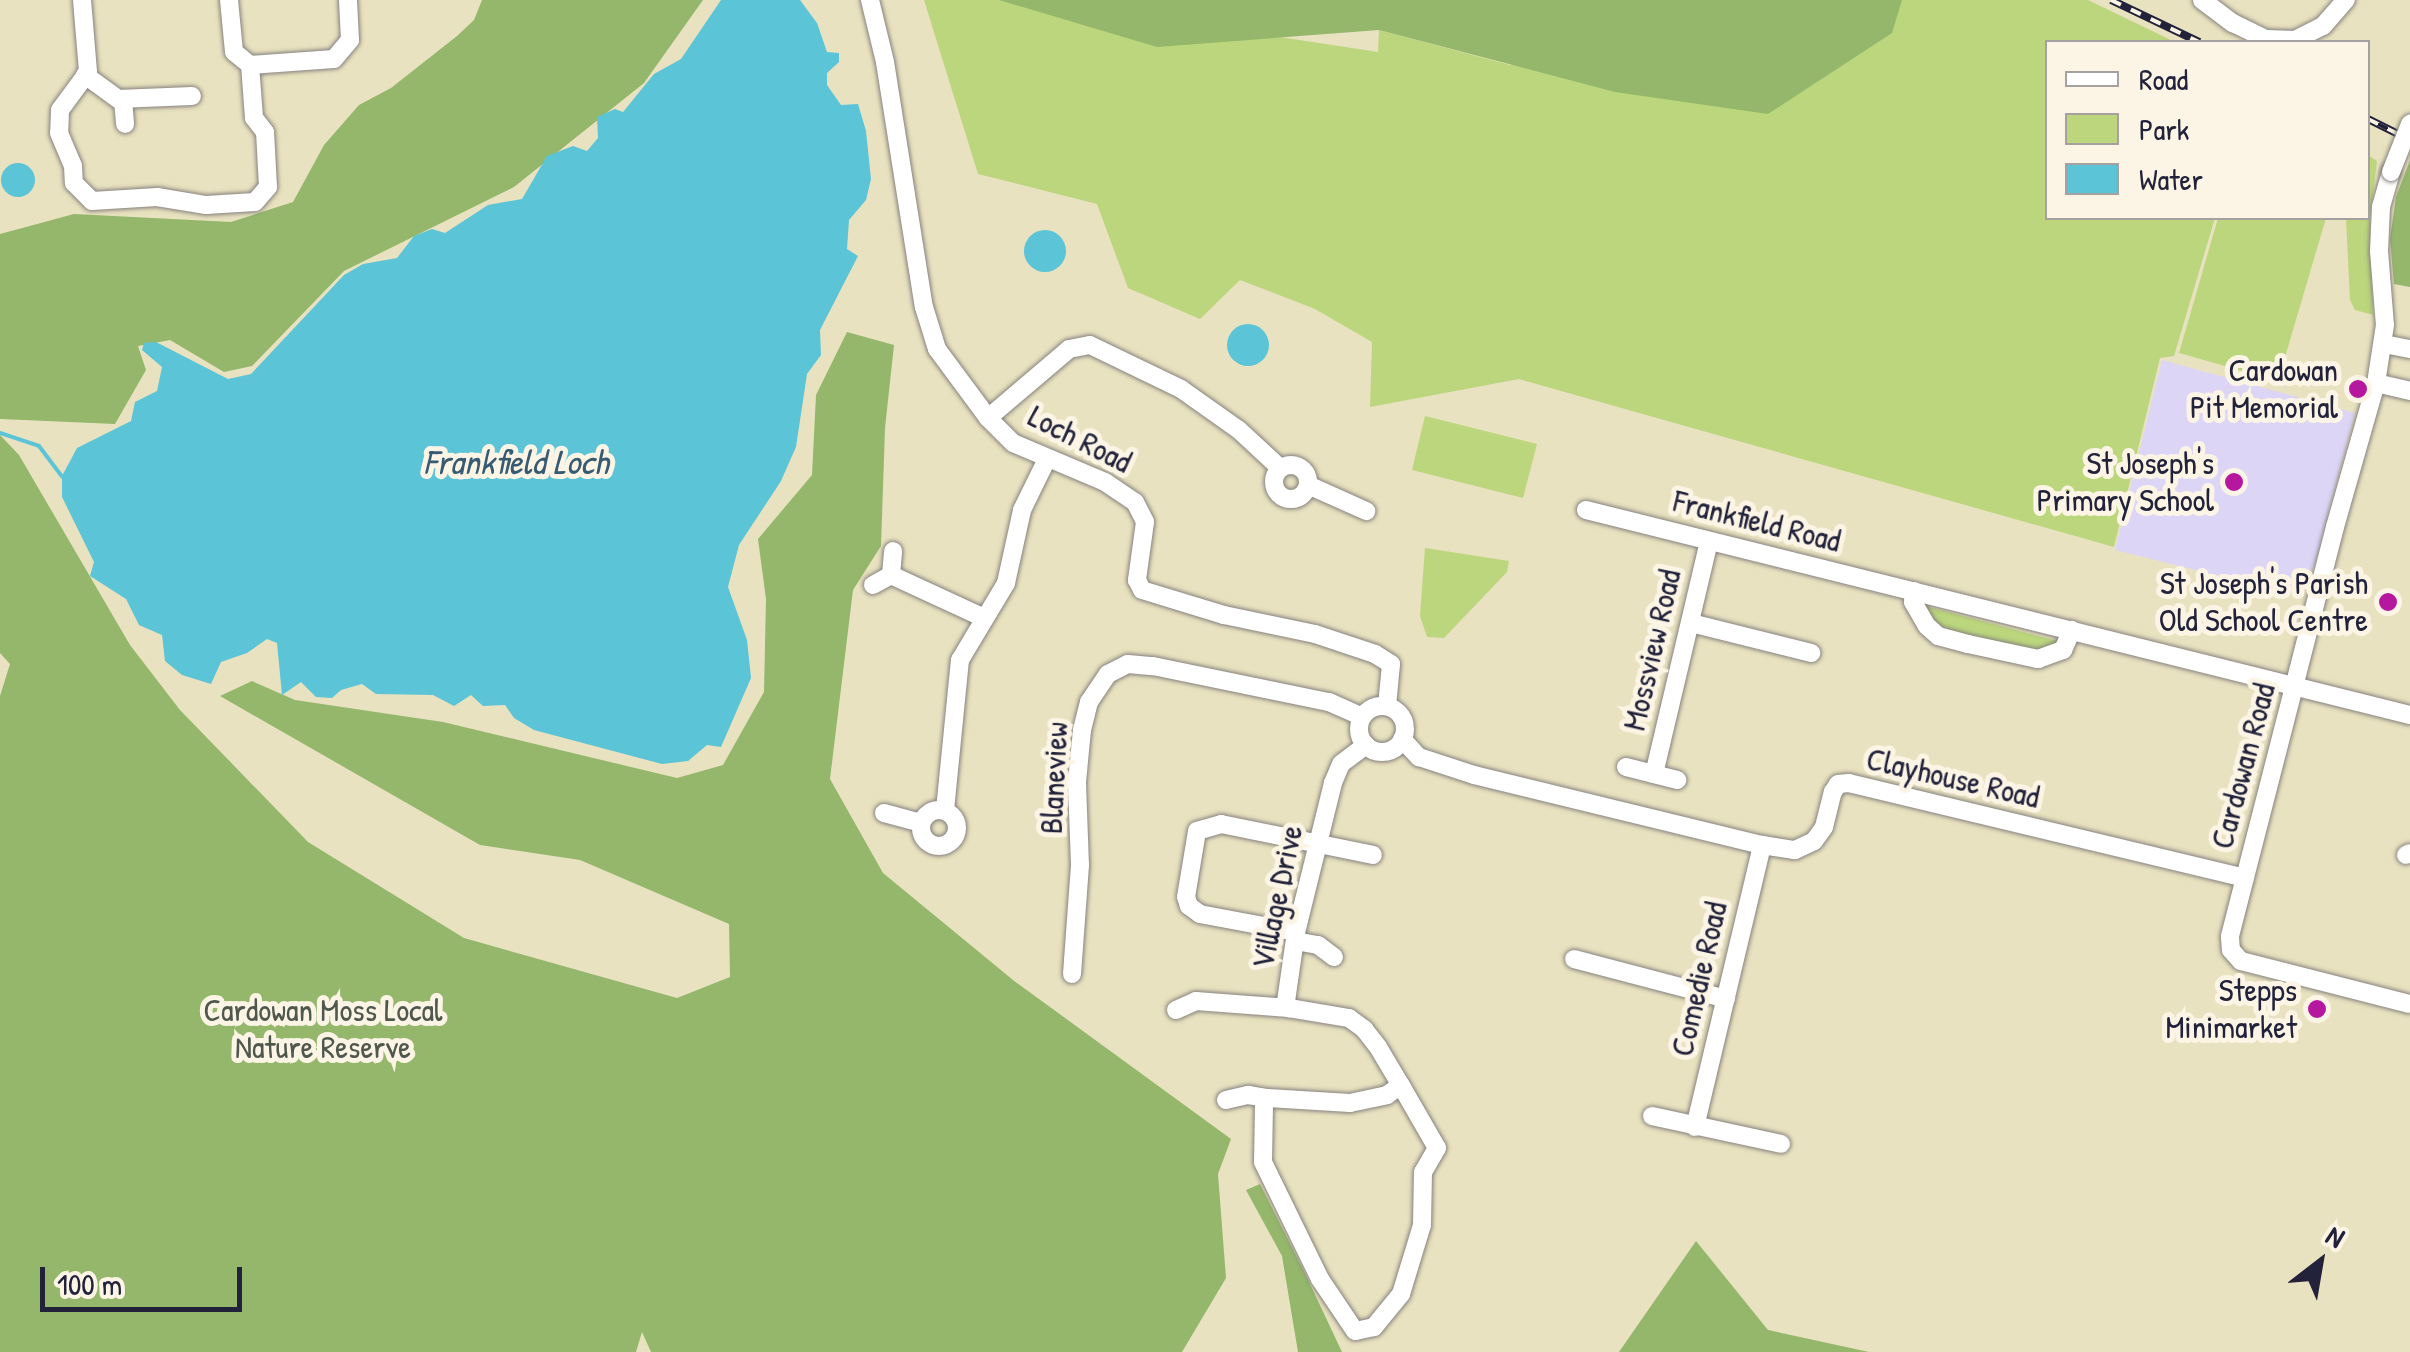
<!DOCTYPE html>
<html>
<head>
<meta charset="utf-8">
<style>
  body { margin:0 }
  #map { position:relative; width:2410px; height:1352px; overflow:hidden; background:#e9e2c0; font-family:"Patrick Hand",sans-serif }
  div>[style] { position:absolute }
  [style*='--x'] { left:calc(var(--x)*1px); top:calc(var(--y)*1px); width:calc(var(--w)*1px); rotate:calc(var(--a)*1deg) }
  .built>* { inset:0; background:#dcd5f6 }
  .green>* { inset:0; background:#bbd67c }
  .forest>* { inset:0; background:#94b76c }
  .water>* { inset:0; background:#5bc4d7 }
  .round { border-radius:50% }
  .stream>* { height:4px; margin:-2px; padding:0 2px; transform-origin:2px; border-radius:2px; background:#5bc4d7 }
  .roads { filter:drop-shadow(0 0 2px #86827e) drop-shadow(0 0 2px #86827e) }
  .minor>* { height:18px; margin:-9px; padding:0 9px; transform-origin:9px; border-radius:9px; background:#fff }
  .minor>.ring { margin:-9px; padding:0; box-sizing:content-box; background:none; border:18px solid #fff; border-radius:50% }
  .rail>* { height:8px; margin-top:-4px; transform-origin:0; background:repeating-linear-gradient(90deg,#fcf5e5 0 11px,#22223b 0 22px); box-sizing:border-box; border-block:2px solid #22223b }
  .bridges { filter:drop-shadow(0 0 2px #86827e) drop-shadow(0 0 2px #86827e) }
  .minor-bridge>* { height:18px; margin:-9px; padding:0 9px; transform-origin:9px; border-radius:9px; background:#fff }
  .dots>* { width:28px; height:28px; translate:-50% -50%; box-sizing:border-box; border:5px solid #fcf5e5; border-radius:50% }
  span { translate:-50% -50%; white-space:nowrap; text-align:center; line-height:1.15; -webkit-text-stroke:10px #fcf5e5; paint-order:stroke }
  .poi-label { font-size:32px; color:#22223b }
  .right { translate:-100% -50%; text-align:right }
  .street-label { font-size:32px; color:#22223b }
  .park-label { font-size:32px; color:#50584e }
  .water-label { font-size:35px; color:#365b72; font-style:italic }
  .legend { position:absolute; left:2045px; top:40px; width:325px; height:180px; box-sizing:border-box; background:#fcf5e5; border:2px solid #a5a1a1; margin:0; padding:12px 18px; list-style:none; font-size:30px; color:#22223b }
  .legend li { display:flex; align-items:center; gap:20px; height:50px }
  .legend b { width:50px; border:2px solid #a5a1a1 }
  .north { position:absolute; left:2270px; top:1212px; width:100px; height:100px; -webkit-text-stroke:8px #fcf5e5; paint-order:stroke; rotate:31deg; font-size:28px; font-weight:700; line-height:40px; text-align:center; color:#22223b }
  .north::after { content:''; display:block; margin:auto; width:35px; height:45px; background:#22223b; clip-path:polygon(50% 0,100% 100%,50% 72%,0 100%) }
  .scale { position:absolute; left:40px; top:1267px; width:202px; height:45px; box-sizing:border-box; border:5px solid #22223b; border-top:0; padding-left:12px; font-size:30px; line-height:35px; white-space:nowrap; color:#22223b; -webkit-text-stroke:8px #fcf5e5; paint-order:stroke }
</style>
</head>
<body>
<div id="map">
  <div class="built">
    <div style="clip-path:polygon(2162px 360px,2355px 413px,2315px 564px,2296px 595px,2115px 550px)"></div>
  </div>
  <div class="green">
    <div style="clip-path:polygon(924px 0,1036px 0,1378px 52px,1379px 30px,1510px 65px,1866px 0,2088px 0,2175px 42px,2048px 42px,2048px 218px,2215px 218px,2174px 356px,2160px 358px,2114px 547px,1519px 379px,1370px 407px,1372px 342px,1315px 309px,1240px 280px,1200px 319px,1128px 288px,1097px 204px,978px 174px)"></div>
    <div style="clip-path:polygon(2368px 155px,2377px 161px,2370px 218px,2373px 315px,2355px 310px,2350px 300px,2346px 218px,2368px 218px)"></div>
    <div style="clip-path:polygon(2218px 218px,2326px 218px,2278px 381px,2179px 353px)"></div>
    <div style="clip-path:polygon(1425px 416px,1537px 444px,1523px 498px,1412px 470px)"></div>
    <div style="clip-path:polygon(1425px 548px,1509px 561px,1507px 572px,1444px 638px,1427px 637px,1420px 616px)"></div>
    <div style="clip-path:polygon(1925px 606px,2058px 641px,2058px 645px,2043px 654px,1938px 632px)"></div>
  </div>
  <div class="forest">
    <div style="clip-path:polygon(482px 0,703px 0,644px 83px,514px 187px,344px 271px,252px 366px,224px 372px,170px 340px,138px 346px,146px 370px,115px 424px,0 419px,0 234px,74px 214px,231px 222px,293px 202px,324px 145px,359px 105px,391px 88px,457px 36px,474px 20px)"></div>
    <div style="clip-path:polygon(999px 0,1902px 0,1892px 33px,1768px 114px,1615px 92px,1379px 30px,1157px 47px)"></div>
    <div style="clip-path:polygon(2410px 160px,2410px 287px,2394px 284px,2390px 239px,2396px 197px)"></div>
    <div style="clip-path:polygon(847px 332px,894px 345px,885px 428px,881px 546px,853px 590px,830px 779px,883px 873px,1013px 980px,1231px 1139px,1218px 1174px,1226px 1278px,1182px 1352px,651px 1352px,642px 1332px,636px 1352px,0 1352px,0 696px,10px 664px,0 653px,0 435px,19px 455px,130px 645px,180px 710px,308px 842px,464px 938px,677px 998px,730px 977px,729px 924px,580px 860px,480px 845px,220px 696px,252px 681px,295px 700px,443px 722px,677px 778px,723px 765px,764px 692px,766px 599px,758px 539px,812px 475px,816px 395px)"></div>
    <div style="clip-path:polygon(1260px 1184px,1303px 1269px,1342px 1352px,1298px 1352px,1282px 1256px,1246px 1190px)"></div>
    <div style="clip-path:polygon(1696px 1241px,1768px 1330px,1869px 1352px,1619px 1352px)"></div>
  </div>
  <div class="water">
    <div style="clip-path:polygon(721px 0,800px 0,817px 23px,827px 52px,839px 53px,839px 62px,827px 73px,827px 85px,841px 105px,858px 104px,866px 131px,871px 179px,866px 200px,849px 220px,847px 249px,858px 256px,820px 330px,821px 355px,807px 374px,796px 447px,781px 481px,739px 545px,728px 587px,747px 640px,751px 678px,721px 747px,707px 745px,688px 761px,662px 764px,534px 730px,514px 718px,505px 705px,483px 706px,471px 695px,454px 706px,433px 695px,376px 694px,362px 684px,341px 690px,332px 698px,316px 697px,301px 682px,282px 695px,277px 643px,267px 639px,247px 653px,221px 662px,211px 684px,182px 675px,165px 661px,162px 635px,139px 625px,126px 599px,90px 576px,94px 562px,62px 497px,62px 476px,77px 448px,131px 421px,135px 402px,157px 391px,162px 367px,142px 350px,144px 343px,156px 342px,228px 379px,251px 374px,344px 275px,363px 264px,397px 258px,414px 236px,432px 229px,445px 233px,488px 205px,522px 199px,547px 156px,573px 146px,587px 151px,598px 138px,597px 117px,615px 109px,623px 112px,654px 74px,681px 59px)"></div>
    <div class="round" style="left:1px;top:163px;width:34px;height:34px"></div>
    <div class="round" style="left:1024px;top:230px;width:42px;height:42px"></div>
    <div class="round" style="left:1227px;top:324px;width:42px;height:42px"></div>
  </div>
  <div class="stream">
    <div style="--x:0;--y:433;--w:41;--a:18.4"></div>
    <div style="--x:39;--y:446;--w:38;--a:53"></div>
  </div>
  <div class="roads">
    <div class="minor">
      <div style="--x:82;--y:0;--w:72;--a:85.2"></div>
      <div style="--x:88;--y:72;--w:47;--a:126.4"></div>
      <div style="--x:60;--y:110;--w:23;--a:92"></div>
      <div style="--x:59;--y:133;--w:36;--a:67"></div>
      <div style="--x:73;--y:166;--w:17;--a:87"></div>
      <div style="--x:74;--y:183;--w:25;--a:45"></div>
      <div style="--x:92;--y:201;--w:65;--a:-3.5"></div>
      <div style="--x:157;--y:197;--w:50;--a:9.3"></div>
      <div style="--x:206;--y:205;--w:49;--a:-3.5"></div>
      <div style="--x:255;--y:202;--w:20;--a:-49"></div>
      <div style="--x:268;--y:187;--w:55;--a:-93.1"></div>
      <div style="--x:265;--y:132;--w:18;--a:-128"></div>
      <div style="--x:254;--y:118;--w:53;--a:-94.3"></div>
      <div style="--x:229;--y:0;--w:52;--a:84.5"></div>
      <div style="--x:234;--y:52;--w:21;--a:39"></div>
      <div style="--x:250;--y:65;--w:84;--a:-4.1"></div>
      <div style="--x:334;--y:59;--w:25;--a:-50"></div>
      <div style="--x:350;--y:40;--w:40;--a:-92.9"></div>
      <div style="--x:870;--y:0;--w:64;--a:76.4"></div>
      <div style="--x:885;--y:62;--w:248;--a:81"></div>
      <div style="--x:924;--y:307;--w:44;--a:72.8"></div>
      <div style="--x:937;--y:349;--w:86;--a:53.5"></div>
      <div style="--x:988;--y:418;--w:35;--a:45"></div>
      <div style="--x:1013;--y:443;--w:100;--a:23"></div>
      <div style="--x:1105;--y:482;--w:36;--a:34"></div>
      <div style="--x:1135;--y:502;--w:22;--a:63"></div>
      <div style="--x:1145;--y:522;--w:59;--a:97.9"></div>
      <div style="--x:1137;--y:580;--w:11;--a:63"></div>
      <div style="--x:1142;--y:590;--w:86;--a:17"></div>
      <div style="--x:1224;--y:615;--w:93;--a:11.8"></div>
      <div style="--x:1315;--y:634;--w:63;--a:18.4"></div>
      <div style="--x:1375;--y:654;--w:19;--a:32"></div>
      <div style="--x:1391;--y:664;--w:42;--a:95.4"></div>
      <div style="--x:2202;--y:0;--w:39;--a:37"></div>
      <div style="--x:2233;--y:23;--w:37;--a:26"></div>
      <div style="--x:2266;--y:39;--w:29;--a:2"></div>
      <div style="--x:2295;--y:40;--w:31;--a:-27"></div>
      <div style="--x:2323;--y:26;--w:35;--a:-49"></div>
      <div style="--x:85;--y:75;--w:41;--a:36"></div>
      <div style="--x:118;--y:99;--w:74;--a:-2.3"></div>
      <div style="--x:123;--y:100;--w:24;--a:85"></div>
      <div style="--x:2391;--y:172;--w:36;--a:106"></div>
      <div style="--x:2381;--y:207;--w:44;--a:92.6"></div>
      <div style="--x:2379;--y:251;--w:74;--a:85.4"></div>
      <div style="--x:2385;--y:325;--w:59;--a:98.8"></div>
      <div style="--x:2376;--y:383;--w:150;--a:105.9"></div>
      <div style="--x:2335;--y:527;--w:423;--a:104.4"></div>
      <div style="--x:2230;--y:937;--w:13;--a:86"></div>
      <div style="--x:2231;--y:950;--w:15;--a:48"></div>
      <div style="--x:2241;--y:961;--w:174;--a:14.3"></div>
      <div style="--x:2384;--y:344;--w:26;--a:11"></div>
      <div style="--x:2376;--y:383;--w:35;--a:13"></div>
      <div style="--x:988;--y:418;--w:106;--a:-40.4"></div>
      <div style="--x:1069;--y:349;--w:21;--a:-11"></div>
      <div style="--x:1090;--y:345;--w:101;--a:25.8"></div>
      <div style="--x:1181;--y:389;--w:71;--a:35.3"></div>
      <div style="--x:1239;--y:430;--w:56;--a:42.8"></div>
      <div class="ring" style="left:1274px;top:465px;width:16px;height:16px"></div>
      <div style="--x:1308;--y:485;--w:64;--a:24.1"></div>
      <div style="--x:1586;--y:510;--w:849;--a:13.97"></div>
      <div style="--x:891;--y:575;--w:102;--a:24.8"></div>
      <div style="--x:873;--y:585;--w:21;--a:-29"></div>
      <div style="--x:891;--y:575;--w:24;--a:-85"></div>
      <div style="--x:1914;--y:591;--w:11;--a:95"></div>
      <div style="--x:1913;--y:602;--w:28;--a:60"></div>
      <div style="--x:1927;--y:626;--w:15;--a:42"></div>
      <div style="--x:1938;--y:636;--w:31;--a:15"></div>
      <div style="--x:1968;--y:644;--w:72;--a:12.1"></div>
      <div style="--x:2038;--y:659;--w:27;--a:-20"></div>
      <div style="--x:2063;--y:650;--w:22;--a:-66"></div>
      <div style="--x:1691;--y:623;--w:124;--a:14"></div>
      <div class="ring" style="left:1359px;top:706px;width:28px;height:28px"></div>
      <div style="--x:1402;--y:739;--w:25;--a:47"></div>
      <div style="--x:1419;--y:757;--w:58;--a:18.1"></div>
      <div style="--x:1474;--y:775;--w:296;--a:13.7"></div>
      <div style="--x:1762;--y:845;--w:33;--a:9"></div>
      <div style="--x:1795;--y:850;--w:21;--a:-25"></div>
      <div style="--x:1814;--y:841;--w:17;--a:-54"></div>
      <div style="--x:1824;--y:827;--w:36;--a:-76"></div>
      <div style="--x:1833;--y:792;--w:9;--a:-58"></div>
      <div style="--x:1838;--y:784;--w:11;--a:-5"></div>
      <div style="--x:1849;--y:783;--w:407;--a:13.5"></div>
      <div style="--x:1366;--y:745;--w:31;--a:143"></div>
      <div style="--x:1341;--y:764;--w:21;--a:113"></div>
      <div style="--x:1333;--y:783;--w:154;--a:103.9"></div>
      <div style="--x:1296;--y:932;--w:70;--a:98.2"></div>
      <div style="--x:1286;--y:1001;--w:8;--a:67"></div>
      <div style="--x:1289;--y:1008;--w:61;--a:9.5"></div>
      <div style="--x:1349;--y:1018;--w:19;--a:36"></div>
      <div style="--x:1364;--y:1029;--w:23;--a:52"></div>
      <div style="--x:1378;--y:1047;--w:49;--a:59.2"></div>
      <div style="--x:1403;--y:1089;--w:68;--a:60"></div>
      <div style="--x:1437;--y:1148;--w:28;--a:120"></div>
      <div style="--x:1423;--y:1172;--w:53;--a:91.1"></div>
      <div style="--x:1422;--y:1225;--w:72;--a:106.9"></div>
      <div style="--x:1401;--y:1294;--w:43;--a:129.3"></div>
      <div style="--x:1374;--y:1327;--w:19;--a:168"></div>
      <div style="--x:1355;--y:1331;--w:63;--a:-123.9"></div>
      <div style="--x:1320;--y:1279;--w:130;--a:-116"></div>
      <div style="--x:1263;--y:1162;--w:58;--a:-89"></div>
      <div style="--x:1264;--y:1104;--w:7;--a:-56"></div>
      <div style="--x:1268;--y:1098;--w:82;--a:3.5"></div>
      <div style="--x:1350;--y:1103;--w:38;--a:-12"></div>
      <div style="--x:1387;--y:1095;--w:17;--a:-36"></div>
      <div style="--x:1626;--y:767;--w:53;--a:14.3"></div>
      <div style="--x:1654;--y:774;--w:239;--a:-76.7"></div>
      <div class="ring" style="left:921px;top:810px;width:18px;height:18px"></div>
      <div style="--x:945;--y:810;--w:151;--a:-84.3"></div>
      <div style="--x:960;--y:660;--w:90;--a:-59.1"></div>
      <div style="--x:1006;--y:583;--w:75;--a:-77.6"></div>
      <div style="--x:1022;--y:510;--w:55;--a:-63.9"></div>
      <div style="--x:884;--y:813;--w:38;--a:15"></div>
      <div style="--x:2406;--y:855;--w:4;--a:-27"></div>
      <div style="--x:1296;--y:932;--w:98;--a:-169.4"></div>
      <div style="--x:1200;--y:914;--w:14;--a:-144"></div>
      <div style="--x:1189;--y:906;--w:9;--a:-108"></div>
      <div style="--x:1186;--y:897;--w:67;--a:-80.5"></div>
      <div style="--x:1197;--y:831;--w:25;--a:-16"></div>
      <div style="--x:1221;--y:824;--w:155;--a:11.5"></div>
      <div style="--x:1295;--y:941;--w:23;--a:10"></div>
      <div style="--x:1318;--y:945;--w:20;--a:37"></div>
      <div style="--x:1574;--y:959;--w:157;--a:14.7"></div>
      <div style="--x:1072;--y:974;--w:109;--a:-85.8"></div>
      <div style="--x:1080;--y:865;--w:83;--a:-92.1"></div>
      <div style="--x:1077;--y:782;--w:52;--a:-84.5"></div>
      <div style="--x:1082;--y:730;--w:29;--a:-76"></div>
      <div style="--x:1089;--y:702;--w:34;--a:-56"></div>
      <div style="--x:1108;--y:674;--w:22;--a:-27"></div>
      <div style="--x:1128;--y:664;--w:25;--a:5"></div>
      <div style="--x:1153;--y:666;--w:180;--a:11.6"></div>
      <div style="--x:1329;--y:702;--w:36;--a:24"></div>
      <div style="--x:1176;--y:1010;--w:22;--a:-24"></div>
      <div style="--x:1196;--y:1001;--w:93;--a:4.3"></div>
      <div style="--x:1226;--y:1100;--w:23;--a:-13"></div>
      <div style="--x:1248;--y:1095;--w:20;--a:9"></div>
      <div style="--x:1652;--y:1116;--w:132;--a:12.2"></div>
      <div style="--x:1695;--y:1127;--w:290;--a:-76.6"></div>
    </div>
  </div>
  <div class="rail">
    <div style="--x:2111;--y:0;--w:98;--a:25.5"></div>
    <div style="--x:2368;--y:119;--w:47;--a:26.6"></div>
  </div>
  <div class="bridges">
    <div class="minor-bridge">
      <div style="--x:2391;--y:172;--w:52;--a:-68.4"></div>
    </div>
  </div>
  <div class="dots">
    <div style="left:2358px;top:389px;background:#b5179e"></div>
    <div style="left:2234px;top:482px;background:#b5179e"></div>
    <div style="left:2388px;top:602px;background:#b5179e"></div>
    <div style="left:2317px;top:1009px;background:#b5179e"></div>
  </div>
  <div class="poi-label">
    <span class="right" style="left:2338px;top:389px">Cardowan<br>Pit Memorial</span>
    <span class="right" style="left:2214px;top:482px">St Joseph's<br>Primary School</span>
    <span class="right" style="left:2368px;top:602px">St Joseph's Parish<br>Old School Centre</span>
    <span class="right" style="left:2297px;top:1009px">Stepps<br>Minimarket</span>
  </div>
  <div class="street-label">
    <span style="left:1080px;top:439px;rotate:27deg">Loch Road</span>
    <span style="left:1757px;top:521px;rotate:14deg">Frankfield Road</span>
    <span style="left:1652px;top:650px;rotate:-77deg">Mossview Road</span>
    <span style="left:2243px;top:766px;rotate:-75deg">Cardowan Road</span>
    <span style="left:1054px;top:778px;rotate:-87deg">Blaneview</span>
    <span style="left:1953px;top:778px;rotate:13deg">Clayhouse Road</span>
    <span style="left:1277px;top:897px;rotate:-78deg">Village Drive</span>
    <span style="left:1699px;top:979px;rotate:-77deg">Comedie Road</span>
  </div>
  <div class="park-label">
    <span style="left:323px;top:1029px">Cardowan Moss Local<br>Nature Reserve</span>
  </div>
  <div class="water-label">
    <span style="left:516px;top:462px">Frankfield Loch</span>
  </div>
  <ul class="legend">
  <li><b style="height:12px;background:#fff"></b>Road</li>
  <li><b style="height:28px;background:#bbd67c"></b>Park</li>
  <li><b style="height:28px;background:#5bc4d7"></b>Water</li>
  </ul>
  <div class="north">N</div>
  <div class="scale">100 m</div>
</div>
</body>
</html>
